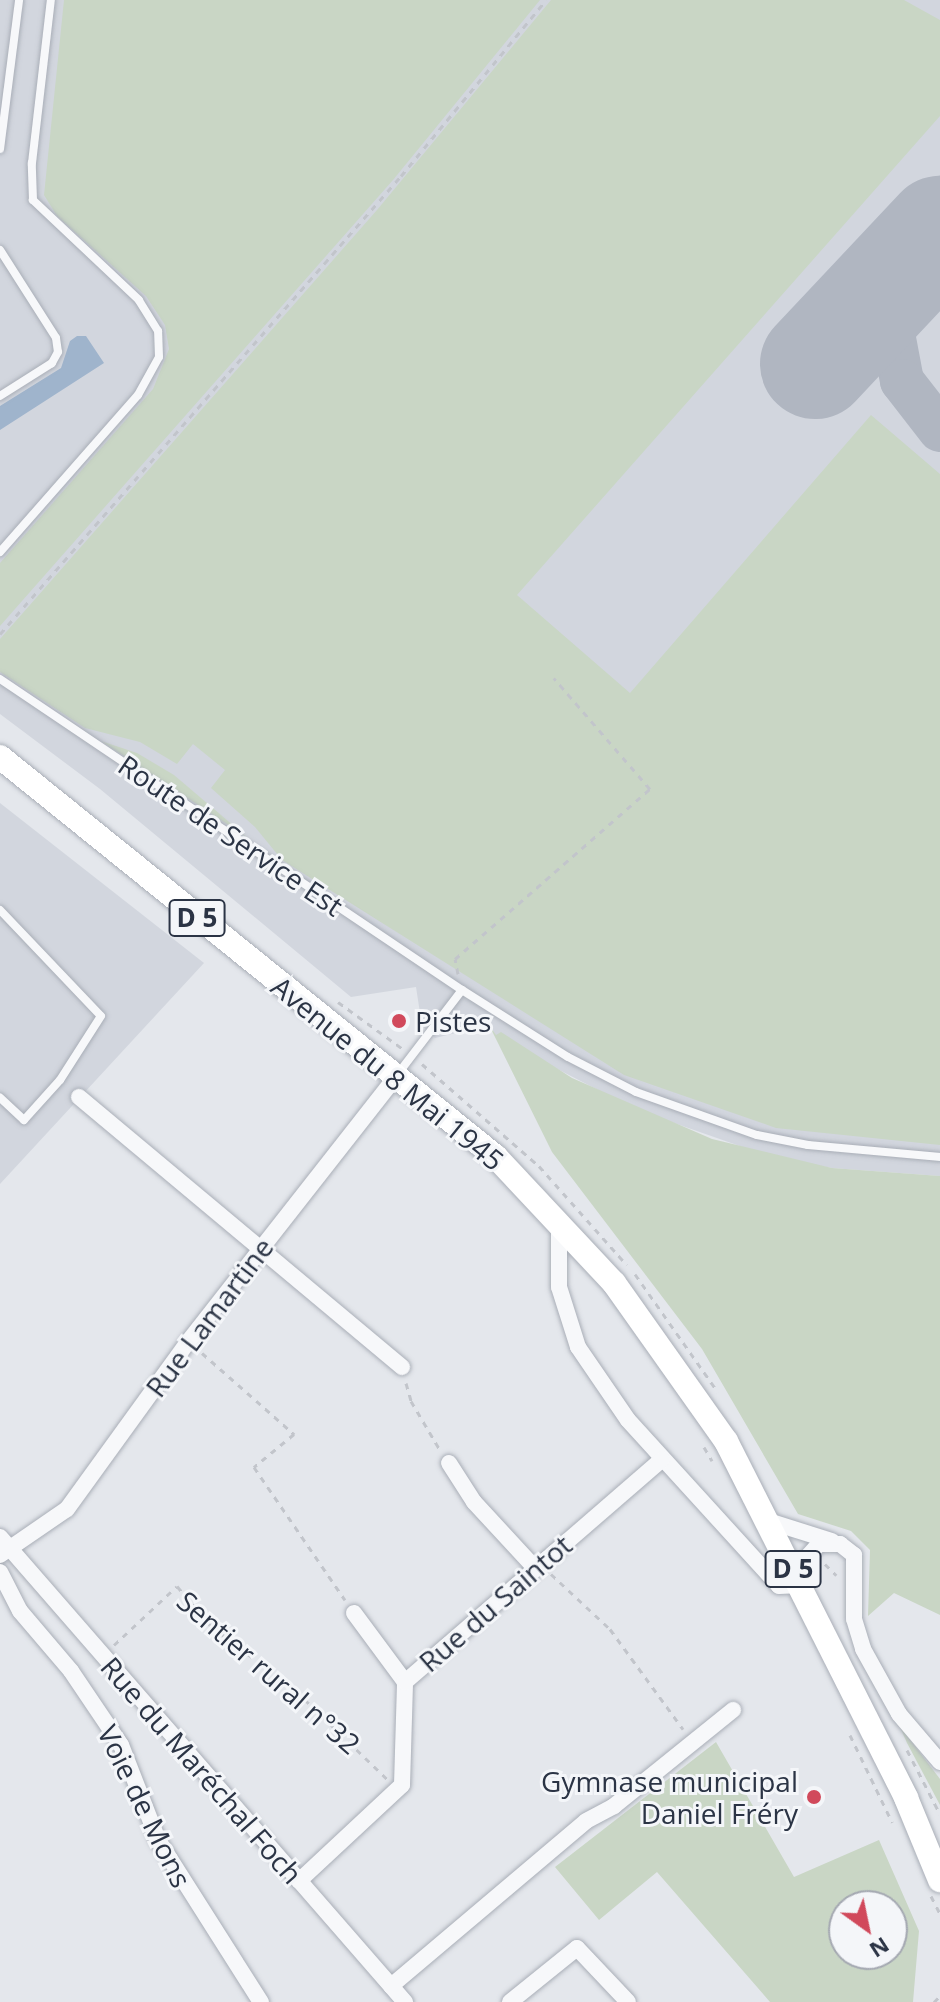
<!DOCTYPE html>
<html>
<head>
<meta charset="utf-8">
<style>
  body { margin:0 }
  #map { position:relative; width:940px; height:2002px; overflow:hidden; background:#e4e7ec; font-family:"Open Sans",sans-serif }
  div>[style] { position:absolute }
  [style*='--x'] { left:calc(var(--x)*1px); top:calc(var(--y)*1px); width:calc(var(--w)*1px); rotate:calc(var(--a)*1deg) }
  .built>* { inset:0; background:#d2d6de }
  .green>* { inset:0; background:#c9d6c5 }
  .water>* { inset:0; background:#9fb4cc }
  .taxiway>* { height:44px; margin:-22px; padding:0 22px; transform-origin:22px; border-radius:22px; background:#b0b6c1 }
  .runway>* { height:110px; margin:-55px; padding:0 55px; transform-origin:55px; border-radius:55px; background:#b0b6c1 }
  .path>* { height:3px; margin-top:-1.5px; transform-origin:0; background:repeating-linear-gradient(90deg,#c2c5cb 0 6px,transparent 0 12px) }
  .roads { filter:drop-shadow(0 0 2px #a9aeb7) drop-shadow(0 0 2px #a9aeb7) }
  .lane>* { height:8px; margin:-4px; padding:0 4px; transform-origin:4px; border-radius:4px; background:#f7f8fa }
  .street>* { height:16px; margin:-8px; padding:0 8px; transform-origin:8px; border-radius:8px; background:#f7f8fa }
  .primary>* { height:24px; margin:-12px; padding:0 12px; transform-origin:12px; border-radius:12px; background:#fff }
  .dots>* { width:22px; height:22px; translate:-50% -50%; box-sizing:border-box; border:4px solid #f4f6f9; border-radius:50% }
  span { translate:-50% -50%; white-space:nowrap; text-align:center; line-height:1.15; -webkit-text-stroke:6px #f4f6f9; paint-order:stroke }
  .shield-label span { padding:2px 6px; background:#f4f6f9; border:2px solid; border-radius:6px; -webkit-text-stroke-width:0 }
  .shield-label { font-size:26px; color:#2b3445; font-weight:700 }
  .street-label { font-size:28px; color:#2b3445 }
  .poi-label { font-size:28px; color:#2b3445 }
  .left { translate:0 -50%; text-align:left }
  .right { translate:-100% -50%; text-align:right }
  .north { position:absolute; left:828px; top:1890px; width:80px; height:80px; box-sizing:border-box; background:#f4f6f9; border:2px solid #a4a8b1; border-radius:50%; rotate:147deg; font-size:22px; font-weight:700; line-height:32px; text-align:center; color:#2b3445 }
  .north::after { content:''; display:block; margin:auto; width:28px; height:36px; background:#d1495b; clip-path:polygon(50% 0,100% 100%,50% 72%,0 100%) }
</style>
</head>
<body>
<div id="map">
  <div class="built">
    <div style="clip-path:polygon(0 0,940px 0,940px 1176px,832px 1168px,771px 1157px,637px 1110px,532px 1056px,501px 1033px,496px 1036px,489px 1025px,435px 1038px,422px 1026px,416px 987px,351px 997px,100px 789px,0 714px)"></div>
    <div style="clip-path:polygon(0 803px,204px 963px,0 1184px)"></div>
  </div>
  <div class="green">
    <div style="clip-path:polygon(64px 0,540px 0,393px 180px,0 626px,0 563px,153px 389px,169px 349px,165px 325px,146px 296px,57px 216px,44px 195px)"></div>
    <div style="clip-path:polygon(551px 0,904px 0,940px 20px,940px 116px,517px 595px,630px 693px,871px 415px,940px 474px,940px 1145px,776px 1128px,624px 1075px,282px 860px,255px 827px,211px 788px,225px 770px,193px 744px,177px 764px,140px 742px,85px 728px,0 672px,0 639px,377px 210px)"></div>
    <div style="clip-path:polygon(101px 741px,137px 753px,174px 775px,248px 838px)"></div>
    <div style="clip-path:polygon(489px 1025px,496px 1035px,501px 1032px,572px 1078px,712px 1139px,832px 1168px,940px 1176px,940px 1615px,894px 1593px,868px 1616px,870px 1550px,851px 1531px,798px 1514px,702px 1349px,552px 1152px)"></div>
    <div style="clip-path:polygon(899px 1725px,940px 1779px,940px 1805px,907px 1743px)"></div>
    <div style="clip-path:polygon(evenodd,716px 1742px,794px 1877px,879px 1840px,919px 1931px,913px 2002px,770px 2002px,657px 1872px,599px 1920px,555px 1867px,716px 1742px,844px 1906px,892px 1906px,892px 1954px,844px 1954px,844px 1906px)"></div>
  </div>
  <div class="water">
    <div style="clip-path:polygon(77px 336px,86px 336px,104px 363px,0 430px,0 406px,61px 368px,70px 341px)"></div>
  </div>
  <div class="taxiway">
    <div style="--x:935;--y:236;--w:49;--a:127.6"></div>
    <div style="--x:905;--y:275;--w:55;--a:103.8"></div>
    <div style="--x:892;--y:328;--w:54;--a:79.3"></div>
    <div style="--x:902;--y:381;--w:62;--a:52.2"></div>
  </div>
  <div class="runway">
    <div style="--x:815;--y:364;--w:183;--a:-46.8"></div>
  </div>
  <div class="path">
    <div style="--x:0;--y:634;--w:609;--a:-48.8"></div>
    <div style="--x:401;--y:176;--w:228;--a:-50.5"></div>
    <div style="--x:458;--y:974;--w:15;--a:-101"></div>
    <div style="--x:455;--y:959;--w:259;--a:-41.1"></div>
    <div style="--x:650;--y:789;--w:147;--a:-130.9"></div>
    <div style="--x:338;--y:1002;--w:80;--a:35.9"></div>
    <div style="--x:422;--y:1064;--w:155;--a:41.1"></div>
    <div style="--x:539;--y:1166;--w:132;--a:48.4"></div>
    <div style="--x:635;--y:1274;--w:144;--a:54.9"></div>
    <div style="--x:202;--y:1353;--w:123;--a:41.4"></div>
    <div style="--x:294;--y:1434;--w:52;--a:140.5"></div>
    <div style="--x:254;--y:1467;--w:161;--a:55.6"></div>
    <div style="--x:406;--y:1383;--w:19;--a:74"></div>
    <div style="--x:411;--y:1401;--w:57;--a:59.4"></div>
    <div style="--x:704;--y:1447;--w:16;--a:60"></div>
    <div style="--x:825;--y:1564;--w:16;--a:45"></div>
    <div style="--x:551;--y:1574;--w:81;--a:43"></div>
    <div style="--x:610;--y:1629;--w:124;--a:53.9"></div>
    <div style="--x:114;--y:1645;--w:86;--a:-43.1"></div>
    <div style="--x:177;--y:1586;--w:51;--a:49.8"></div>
    <div style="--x:210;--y:1625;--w:108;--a:37.5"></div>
    <div style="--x:296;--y:1691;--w:127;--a:44"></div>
    <div style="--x:850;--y:1735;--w:97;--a:64.2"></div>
    <div style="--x:907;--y:1750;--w:72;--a:62.7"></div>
    <div style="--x:931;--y:1896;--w:20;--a:63"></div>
    <div style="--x:934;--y:2002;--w:8;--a:-45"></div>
  </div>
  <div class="roads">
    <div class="lane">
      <div style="--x:0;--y:149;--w:150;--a:-82.7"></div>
      <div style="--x:0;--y:250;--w:104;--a:57.5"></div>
      <div style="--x:56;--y:338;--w:14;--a:82"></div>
      <div style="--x:58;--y:352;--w:13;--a:119"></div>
      <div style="--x:52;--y:363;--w:62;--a:147.6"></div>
      <div style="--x:0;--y:552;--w:209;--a:-48.7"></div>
      <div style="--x:138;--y:395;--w:43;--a:-61.1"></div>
      <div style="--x:159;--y:357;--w:26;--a:-92"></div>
      <div style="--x:158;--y:331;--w:36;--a:-122"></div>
      <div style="--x:139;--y:300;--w:146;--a:-136.7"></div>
      <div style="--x:33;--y:200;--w:37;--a:-92"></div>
      <div style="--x:32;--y:163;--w:164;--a:-83.4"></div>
      <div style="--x:0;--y:679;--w:557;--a:33.95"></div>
      <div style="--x:462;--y:990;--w:125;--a:32.3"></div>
      <div style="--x:568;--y:1057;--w:76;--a:27.2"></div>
      <div style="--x:636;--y:1092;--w:128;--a:19.6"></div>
      <div style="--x:757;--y:1135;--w:52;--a:11.1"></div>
      <div style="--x:808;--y:1145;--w:133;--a:5.2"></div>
      <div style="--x:0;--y:910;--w:146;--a:46.4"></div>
      <div style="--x:101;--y:1016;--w:76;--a:122.6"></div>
      <div style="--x:60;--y:1080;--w:54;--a:132"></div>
      <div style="--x:24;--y:1120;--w:33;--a:-137"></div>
      <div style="--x:397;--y:1075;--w:107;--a:-52.6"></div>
    </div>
    <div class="street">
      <div style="--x:79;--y:1097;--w:421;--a:39.9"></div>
      <div style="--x:559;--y:1224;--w:63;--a:90"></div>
      <div style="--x:559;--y:1287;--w:63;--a:72.4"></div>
      <div style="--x:578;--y:1347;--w:88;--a:55.6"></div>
      <div style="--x:628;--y:1420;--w:224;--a:47.7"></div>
      <div style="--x:779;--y:1586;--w:21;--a:-3"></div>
      <div style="--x:800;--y:1585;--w:31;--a:-73"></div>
      <div style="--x:809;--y:1555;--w:15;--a:-48"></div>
      <div style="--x:819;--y:1544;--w:21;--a:0"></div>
      <div style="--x:840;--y:1544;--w:18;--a:38"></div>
      <div style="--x:854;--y:1555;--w:64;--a:90"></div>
      <div style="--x:854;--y:1619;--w:31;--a:73"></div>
      <div style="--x:863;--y:1649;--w:74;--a:61"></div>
      <div style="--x:899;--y:1714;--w:63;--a:49.5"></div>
      <div style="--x:449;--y:1463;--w:46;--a:57.3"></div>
      <div style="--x:474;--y:1502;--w:88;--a:47.3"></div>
      <div style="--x:768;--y:1521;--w:67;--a:17.4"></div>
      <div style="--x:0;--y:1537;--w:617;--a:48.95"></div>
      <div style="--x:0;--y:1555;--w:81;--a:-34.5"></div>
      <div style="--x:67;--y:1509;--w:206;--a:-54.1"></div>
      <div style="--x:188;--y:1342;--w:339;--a:-51.9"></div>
      <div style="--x:0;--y:1572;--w:44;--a:62.9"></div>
      <div style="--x:20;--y:1611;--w:79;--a:49.6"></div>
      <div style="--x:71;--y:1671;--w:89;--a:56"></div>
      <div style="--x:121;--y:1745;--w:102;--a:68.7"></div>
      <div style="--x:158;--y:1840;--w:192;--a:57.6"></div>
      <div style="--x:354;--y:1613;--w:86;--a:53.5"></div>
      <div style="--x:299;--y:1881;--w:141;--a:-43"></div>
      <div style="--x:402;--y:1785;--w:103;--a:-88.3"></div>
      <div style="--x:405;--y:1682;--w:340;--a:-40.9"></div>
      <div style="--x:391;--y:1986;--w:255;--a:-40.2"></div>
      <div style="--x:586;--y:1821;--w:32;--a:-28"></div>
      <div style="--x:614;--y:1806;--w:153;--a:-38.9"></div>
      <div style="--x:510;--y:2002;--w:86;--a:-38.9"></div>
      <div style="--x:577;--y:1948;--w:74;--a:46.6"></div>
    </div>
    <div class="primary">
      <div style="--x:0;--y:757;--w:637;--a:38.88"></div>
      <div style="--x:496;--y:1157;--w:173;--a:46.9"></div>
      <div style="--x:614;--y:1283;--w:194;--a:54.7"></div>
      <div style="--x:726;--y:1441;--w:400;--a:63.2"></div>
      <div style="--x:906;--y:1798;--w:89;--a:67.5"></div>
    </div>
  </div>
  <div class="dots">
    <div style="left:399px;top:1021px;background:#d1495b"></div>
    <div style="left:814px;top:1797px;background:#d1495b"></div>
  </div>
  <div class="shield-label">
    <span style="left:197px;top:918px">D 5</span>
    <span style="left:793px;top:1569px">D 5</span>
  </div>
  <div class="street-label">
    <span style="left:231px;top:835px;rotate:34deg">Route de Service Est</span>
    <span style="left:388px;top:1073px;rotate:39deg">Avenue du 8 Mai 1945</span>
    <span style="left:209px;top:1317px;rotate:-53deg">Rue Lamartine</span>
    <span style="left:495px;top:1603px;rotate:-41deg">Rue du Saintot</span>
    <span style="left:269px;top:1672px;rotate:41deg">Sentier rural n°32</span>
    <span style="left:202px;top:1770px;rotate:49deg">Rue du Maréchal Foch</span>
    <span style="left:145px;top:1806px;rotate:64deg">Voie de Mons</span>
  </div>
  <div class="poi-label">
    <span class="left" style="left:415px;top:1021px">Pistes</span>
    <span class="right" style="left:798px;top:1797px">Gymnase municipal<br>Daniel Fréry</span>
  </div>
  <div class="north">N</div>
</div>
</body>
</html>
